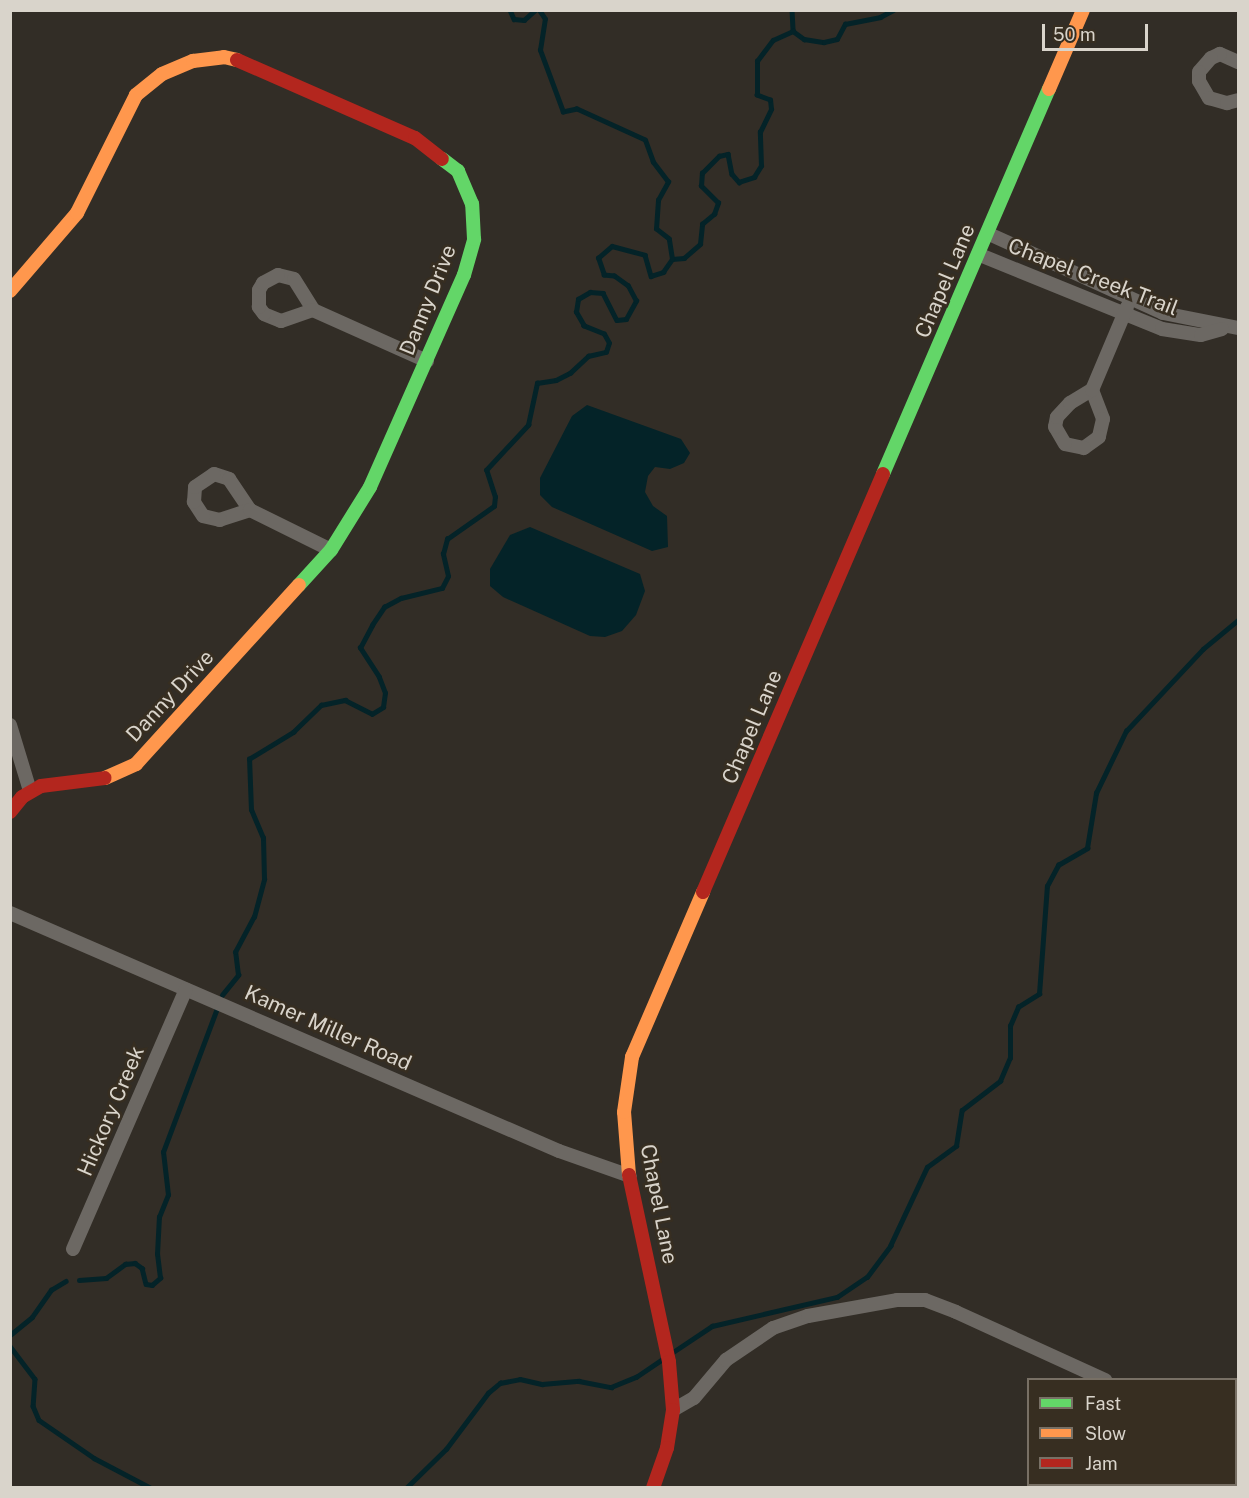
<!DOCTYPE html>
<html>
<head>
<meta charset="utf-8">
<style>
  body { margin:0 }
  #map { position:relative; width:1249px; height:1498px; overflow:hidden; background:#322d26; font-family:"Public Sans",sans-serif }
  div>[style] { position:absolute }
  [style*='--x'] { left:calc(var(--x)*1px); top:calc(var(--y)*1px); width:calc(var(--w)*1px); rotate:calc(var(--a)*1deg) }
  .water>* { inset:0; background:#042328 }
  .stream>* { height:4.5px; margin:-2.25px; padding:0 2.25px; transform-origin:2.25px; border-radius:2.25px; background:#042328 }
  .street>* { height:14px; margin:-7px; padding:0 7px; transform-origin:7px; border-radius:7px; background:#6c6863 }
  .fast>* { height:14px; margin:-7px; padding:0 7px; transform-origin:7px; border-radius:7px; background:#63d668 }
  .slow>* { height:14px; margin:-7px; padding:0 7px; transform-origin:7px; border-radius:7px; background:#ff974d }
  .jam>* { height:14px; margin:-7px; padding:0 7px; transform-origin:7px; border-radius:7px; background:#b3261e }
  span { translate:-50% -50%; white-space:nowrap; text-align:center; line-height:1.15; -webkit-text-stroke:5px #372e21; paint-order:stroke }
  .street-label { font-size:21px; color:#d9d4cb }
  .frame { position:absolute; inset:0; border:12px solid #d9d4cb; pointer-events:none }
  .legend { position:absolute; left:1027px; top:1378px; width:210px; height:108px; box-sizing:border-box; background:#372e21; border:2px solid #787065; margin:0; padding:8px 10px; list-style:none; font-size:18px; color:#d9d4cb }
  .legend li { display:flex; align-items:center; gap:12px; height:30px }
  .legend b { width:30px; border:2px solid #787065 }
  .scale { position:absolute; left:1042px; top:24px; width:106px; height:27px; box-sizing:border-box; border:3px solid #d9d4cb; border-top:0; padding-left:8px; font-size:18px; line-height:21px; white-space:nowrap; color:#d9d4cb; -webkit-text-stroke:4px #372e21; paint-order:stroke }
</style>
</head>
<body>
<div id="map">
  <div class="water">
    <div style="clip-path:polygon(587px 405px,681px 439px,690px 453px,684px 463px,670px 469px,655px 467px,648px 476px,645px 492px,653px 506px,667px 516px,668px 547px,652px 551px,552px 507px,540px 495px,540px 478px,572px 416px)"></div>
    <div style="clip-path:polygon(530px 527px,640px 574px,645px 591px,636px 615px,622px 631px,605px 637px,590px 636px,503px 597px,490px 586px,490px 569px,510px 535px)"></div>
  </div>
  <div class="stream">
    <div style="--x:510;--y:10;--w:10;--a:66"></div>
    <div style="--x:514;--y:19;--w:10;--a:6"></div>
    <div style="--x:524;--y:20;--w:15;--a:-42"></div>
    <div style="--x:792;--y:10;--w:21;--a:87"></div>
    <div style="--x:793;--y:31;--w:14;--a:36"></div>
    <div style="--x:804;--y:39;--w:20;--a:9"></div>
    <div style="--x:824;--y:42;--w:13;--a:-13"></div>
    <div style="--x:837;--y:39;--w:17;--a:-62"></div>
    <div style="--x:845;--y:24;--w:36;--a:-11"></div>
    <div style="--x:880;--y:17;--w:15;--a:-28"></div>
    <div style="--x:672;--y:259;--w:12;--a:-5"></div>
    <div style="--x:684;--y:258;--w:21;--a:-41"></div>
    <div style="--x:700;--y:244;--w:20;--a:-84"></div>
    <div style="--x:702;--y:224;--w:16;--a:-40"></div>
    <div style="--x:714;--y:214;--w:12;--a:-70"></div>
    <div style="--x:718;--y:203;--w:24;--a:-135"></div>
    <div style="--x:701;--y:186;--w:13;--a:-86"></div>
    <div style="--x:702;--y:173;--w:24;--a:-45"></div>
    <div style="--x:719;--y:156;--w:9;--a:-13"></div>
    <div style="--x:728;--y:154;--w:20;--a:79"></div>
    <div style="--x:732;--y:174;--w:11;--a:49"></div>
    <div style="--x:739;--y:182;--w:16;--a:-18"></div>
    <div style="--x:754;--y:177;--w:13;--a:-58"></div>
    <div style="--x:761;--y:166;--w:34;--a:-92"></div>
    <div style="--x:760;--y:132;--w:25;--a:-64"></div>
    <div style="--x:771;--y:109;--w:9;--a:-96"></div>
    <div style="--x:770;--y:100;--w:14;--a:-159"></div>
    <div style="--x:757;--y:95;--w:34;--a:-90"></div>
    <div style="--x:757;--y:61;--w:26;--a:-53"></div>
    <div style="--x:773;--y:40;--w:22;--a:-24"></div>
    <div style="--x:222;--y:995;--w:26;--a:-51"></div>
    <div style="--x:238;--y:975;--w:23;--a:-97"></div>
    <div style="--x:235;--y:952;--w:40;--a:-62"></div>
    <div style="--x:254;--y:917;--w:39;--a:-75"></div>
    <div style="--x:264;--y:879;--w:41;--a:-91.4"></div>
    <div style="--x:263;--y:838;--w:30;--a:-113"></div>
    <div style="--x:251;--y:810;--w:51;--a:-92.2"></div>
    <div style="--x:249;--y:759;--w:52;--a:-31.5"></div>
    <div style="--x:293;--y:732;--w:39;--a:-44"></div>
    <div style="--x:321;--y:705;--w:25;--a:-12"></div>
    <div style="--x:345;--y:700;--w:30;--a:27"></div>
    <div style="--x:372;--y:714;--w:13;--a:-32"></div>
    <div style="--x:383;--y:707;--w:14;--a:-82"></div>
    <div style="--x:385;--y:693;--w:17;--a:-111"></div>
    <div style="--x:379;--y:677;--w:35;--a:-123"></div>
    <div style="--x:360;--y:648;--w:26;--a:-62"></div>
    <div style="--x:372;--y:625;--w:22;--a:-56"></div>
    <div style="--x:384;--y:607;--w:19;--a:-28"></div>
    <div style="--x:401;--y:598;--w:42;--a:-13.7"></div>
    <div style="--x:442;--y:588;--w:13;--a:-63"></div>
    <div style="--x:448;--y:576;--w:23;--a:-103"></div>
    <div style="--x:443;--y:554;--w:16;--a:-75"></div>
    <div style="--x:447;--y:539;--w:57;--a:-35.1"></div>
    <div style="--x:494;--y:506;--w:9;--a:-84"></div>
    <div style="--x:495;--y:497;--w:28;--a:-108"></div>
    <div style="--x:486;--y:470;--w:62;--a:-47"></div>
    <div style="--x:528;--y:425;--w:43;--a:-77.9"></div>
    <div style="--x:537;--y:383;--w:19;--a:-9"></div>
    <div style="--x:556;--y:380;--w:16;--a:-27"></div>
    <div style="--x:570;--y:373;--w:25;--a:-43"></div>
    <div style="--x:588;--y:356;--w:18;--a:-13"></div>
    <div style="--x:606;--y:352;--w:9;--a:-72"></div>
    <div style="--x:609;--y:343;--w:10;--a:-119"></div>
    <div style="--x:604;--y:334;--w:22;--a:-158"></div>
    <div style="--x:584;--y:326;--w:16;--a:-120"></div>
    <div style="--x:576;--y:312;--w:13;--a:-81"></div>
    <div style="--x:578;--y:299;--w:14;--a:-30"></div>
    <div style="--x:590;--y:292;--w:13;--a:4"></div>
    <div style="--x:603;--y:293;--w:30;--a:63"></div>
    <div style="--x:617;--y:320;--w:9;--a:-6"></div>
    <div style="--x:626;--y:319;--w:21;--a:-61"></div>
    <div style="--x:636;--y:301;--w:17;--a:-118"></div>
    <div style="--x:628;--y:286;--w:17;--a:-144"></div>
    <div style="--x:614;--y:276;--w:10;--a:-174"></div>
    <div style="--x:604;--y:275;--w:18;--a:-109"></div>
    <div style="--x:598;--y:258;--w:18;--a:-41"></div>
    <div style="--x:612;--y:246;--w:34;--a:15"></div>
    <div style="--x:645;--y:255;--w:22;--a:74"></div>
    <div style="--x:651;--y:276;--w:13;--a:-18"></div>
    <div style="--x:663;--y:272;--w:16;--a:-55"></div>
    <div style="--x:672;--y:259;--w:20;--a:-99"></div>
    <div style="--x:669;--y:239;--w:16;--a:-142"></div>
    <div style="--x:656;--y:229;--w:29;--a:-86"></div>
    <div style="--x:658;--y:200;--w:21;--a:-61"></div>
    <div style="--x:668;--y:182;--w:25;--a:-127"></div>
    <div style="--x:653;--y:162;--w:23;--a:-110"></div>
    <div style="--x:645;--y:140;--w:75;--a:-155.5"></div>
    <div style="--x:577;--y:109;--w:14;--a:168"></div>
    <div style="--x:563;--y:112;--w:66;--a:-110.4"></div>
    <div style="--x:540;--y:50;--w:31;--a:-81"></div>
    <div style="--x:545;--y:19;--w:11;--a:-124"></div>
    <div style="--x:79;--y:1280;--w:27;--a:-4"></div>
    <div style="--x:106;--y:1278;--w:24;--a:-36"></div>
    <div style="--x:125;--y:1264;--w:10;--a:-6"></div>
    <div style="--x:135;--y:1263;--w:9;--a:36"></div>
    <div style="--x:142;--y:1268;--w:16;--a:76"></div>
    <div style="--x:146;--y:1284;--w:6;--a:9"></div>
    <div style="--x:152;--y:1285;--w:11;--a:-41"></div>
    <div style="--x:160;--y:1278;--w:24;--a:-97"></div>
    <div style="--x:157;--y:1254;--w:37;--a:-87"></div>
    <div style="--x:159;--y:1217;--w:24;--a:-68"></div>
    <div style="--x:168;--y:1195;--w:43;--a:-96.6"></div>
    <div style="--x:163;--y:1152;--w:154;--a:-69.4"></div>
    <div style="--x:10;--y:1335;--w:28;--a:-39"></div>
    <div style="--x:32;--y:1317;--w:33;--a:-55"></div>
    <div style="--x:51;--y:1290;--w:17;--a:-31"></div>
    <div style="--x:10;--y:1346;--w:41;--a:52.9"></div>
    <div style="--x:35;--y:1379;--w:27;--a:94"></div>
    <div style="--x:33;--y:1406;--w:15;--a:67"></div>
    <div style="--x:39;--y:1420;--w:67;--a:34.6"></div>
    <div style="--x:94;--y:1458;--w:64;--a:27.8"></div>
    <div style="--x:673;--y:1352;--w:47;--a:-33.7"></div>
    <div style="--x:712;--y:1326;--w:128;--a:-13.1"></div>
    <div style="--x:837;--y:1297;--w:36;--a:-34"></div>
    <div style="--x:867;--y:1277;--w:39;--a:-53"></div>
    <div style="--x:890;--y:1246;--w:87;--a:-64.9"></div>
    <div style="--x:927;--y:1167;--w:36;--a:-36"></div>
    <div style="--x:956;--y:1146;--w:36;--a:-81"></div>
    <div style="--x:962;--y:1110;--w:48;--a:-37.3"></div>
    <div style="--x:1000;--y:1081;--w:25;--a:-67"></div>
    <div style="--x:1010;--y:1058;--w:32;--a:-90"></div>
    <div style="--x:1010;--y:1026;--w:21;--a:-67"></div>
    <div style="--x:1018;--y:1007;--w:25;--a:-32"></div>
    <div style="--x:1039;--y:994;--w:108;--a:-85.8"></div>
    <div style="--x:1047;--y:886;--w:24;--a:-62"></div>
    <div style="--x:1058;--y:865;--w:34;--a:-30"></div>
    <div style="--x:1087;--y:848;--w:56;--a:-80.7"></div>
    <div style="--x:1096;--y:793;--w:69;--a:-64.2"></div>
    <div style="--x:1126;--y:731;--w:112;--a:-46.8"></div>
    <div style="--x:1203;--y:649;--w:45;--a:-39.6"></div>
    <div style="--x:406;--y:1488;--w:56;--a:-44.3"></div>
    <div style="--x:446;--y:1449;--w:70;--a:-53.1"></div>
    <div style="--x:488;--y:1393;--w:16;--a:-40"></div>
    <div style="--x:500;--y:1383;--w:20;--a:-11"></div>
    <div style="--x:520;--y:1379;--w:23;--a:13"></div>
    <div style="--x:542;--y:1384;--w:37;--a:-5"></div>
    <div style="--x:579;--y:1381;--w:33;--a:11"></div>
    <div style="--x:611;--y:1387;--w:27;--a:-22"></div>
    <div style="--x:636;--y:1377;--w:34;--a:-34"></div>
  </div>
  <div class="street">
    <div style="--x:1238;--y:62;--w:20;--a:-156"></div>
    <div style="--x:1220;--y:54;--w:10;--a:156"></div>
    <div style="--x:1211;--y:58;--w:18;--a:131"></div>
    <div style="--x:1199;--y:72;--w:9;--a:90"></div>
    <div style="--x:1199;--y:81;--w:20;--a:60"></div>
    <div style="--x:1209;--y:98;--w:19;--a:16"></div>
    <div style="--x:1227;--y:103;--w:11;--a:-15"></div>
    <div style="--x:989;--y:234;--w:191;--a:24.4"></div>
    <div style="--x:1163;--y:313;--w:76;--a:11.3"></div>
    <div style="--x:980;--y:255;--w:196;--a:22.1"></div>
    <div style="--x:1162;--y:329;--w:39;--a:9"></div>
    <div style="--x:1201;--y:335;--w:22;--a:-16"></div>
    <div style="--x:278;--y:275;--w:16;--a:14"></div>
    <div style="--x:294;--y:279;--w:36;--a:58"></div>
    <div style="--x:313;--y:310;--w:34;--a:161"></div>
    <div style="--x:281;--y:321;--w:18;--a:-158"></div>
    <div style="--x:264;--y:314;--w:9;--a:-126"></div>
    <div style="--x:259;--y:307;--w:17;--a:-90"></div>
    <div style="--x:259;--y:290;--w:8;--a:-60"></div>
    <div style="--x:263;--y:283;--w:17;--a:-28"></div>
    <div style="--x:313;--y:310;--w:125;--a:24.1"></div>
    <div style="--x:1092;--y:390;--w:31;--a:69"></div>
    <div style="--x:1103;--y:419;--w:18;--a:103"></div>
    <div style="--x:1099;--y:437;--w:19;--a:144"></div>
    <div style="--x:1084;--y:448;--w:19;--a:-168"></div>
    <div style="--x:1065;--y:444;--w:20;--a:-120"></div>
    <div style="--x:1055;--y:427;--w:10;--a:-79"></div>
    <div style="--x:1057;--y:417;--w:19;--a:-47"></div>
    <div style="--x:1070;--y:403;--w:26;--a:-31"></div>
    <div style="--x:1092;--y:390;--w:90;--a:-67.1"></div>
    <div style="--x:214;--y:474;--w:16;--a:18"></div>
    <div style="--x:229;--y:479;--w:37;--a:56"></div>
    <div style="--x:250;--y:510;--w:32;--a:162"></div>
    <div style="--x:220;--y:520;--w:17;--a:-167"></div>
    <div style="--x:203;--y:516;--w:17;--a:-123"></div>
    <div style="--x:194;--y:502;--w:15;--a:-86"></div>
    <div style="--x:195;--y:487;--w:23;--a:-34"></div>
    <div style="--x:250;--y:510;--w:90;--a:26.3"></div>
    <div style="--x:10;--y:725;--w:69;--a:73.1"></div>
    <div style="--x:10;--y:913;--w:598;--a:23.44"></div>
    <div style="--x:559;--y:1151;--w:75;--a:19.4"></div>
    <div style="--x:73;--y:1249;--w:283;--a:-66.5"></div>
    <div style="--x:673;--y:1410;--w:24;--a:-30"></div>
    <div style="--x:694;--y:1398;--w:50;--a:-49.9"></div>
    <div style="--x:726;--y:1360;--w:57;--a:-34.2"></div>
    <div style="--x:773;--y:1328;--w:37;--a:-19"></div>
    <div style="--x:808;--y:1316;--w:90;--a:-10.2"></div>
    <div style="--x:897;--y:1300;--w:28;--a:0"></div>
    <div style="--x:925;--y:1300;--w:33;--a:21"></div>
    <div style="--x:956;--y:1312;--w:164;--a:24.5"></div>
    <div style="--x:1236;--y:1437;--w:2;--a:27"></div>
  </div>
  <div class="fast">
    <div style="--x:883;--y:474;--w:419;--a:-66.7"></div>
    <div style="--x:299;--y:585;--w:47;--a:-47.6"></div>
    <div style="--x:331;--y:550;--w:74;--a:-58.2"></div>
    <div style="--x:370;--y:487;--w:232;--a:-66.1"></div>
    <div style="--x:464;--y:275;--w:37;--a:-74"></div>
    <div style="--x:474;--y:239;--w:35;--a:-93"></div>
    <div style="--x:472;--y:204;--w:36;--a:-113"></div>
    <div style="--x:458;--y:171;--w:20;--a:-143"></div>
  </div>
  <div class="slow">
    <div style="--x:1049;--y:89;--w:86;--a:-66.7"></div>
    <div style="--x:10;--y:291;--w:103;--a:-49.3"></div>
    <div style="--x:77;--y:213;--w:132;--a:-63.4"></div>
    <div style="--x:136;--y:95;--w:33;--a:-39"></div>
    <div style="--x:162;--y:74;--w:34;--a:-23"></div>
    <div style="--x:193;--y:61;--w:31;--a:-7"></div>
    <div style="--x:224;--y:57;--w:13;--a:13"></div>
    <div style="--x:105;--y:778;--w:34;--a:-24"></div>
    <div style="--x:136;--y:764;--w:242;--a:-47.7"></div>
    <div style="--x:629;--y:1175;--w:63;--a:-94.5"></div>
    <div style="--x:624;--y:1112;--w:56;--a:-81.7"></div>
    <div style="--x:632;--y:1057;--w:180;--a:-66.7"></div>
  </div>
  <div class="jam">
    <div style="--x:237;--y:60;--w:194;--a:23.7"></div>
    <div style="--x:415;--y:138;--w:34;--a:38"></div>
    <div style="--x:10;--y:812;--w:19;--a:-51"></div>
    <div style="--x:22;--y:797;--w:22;--a:-30"></div>
    <div style="--x:41;--y:786;--w:64;--a:-7.1"></div>
    <div style="--x:703;--y:892;--w:455;--a:-66.7"></div>
    <div style="--x:629;--y:1175;--w:191;--a:77.9"></div>
    <div style="--x:669;--y:1362;--w:48;--a:85.2"></div>
    <div style="--x:673;--y:1410;--w:38;--a:99"></div>
    <div style="--x:667;--y:1448;--w:42;--a:109.3"></div>
  </div>
  <div class="street-label">
    <span style="left:1093px;top:277px;rotate:21deg">Chapel Creek Trail</span>
    <span style="left:945px;top:281px;rotate:-67deg">Chapel Lane</span>
    <span style="left:428px;top:300px;rotate:-68deg">Danny Drive</span>
    <span style="left:170px;top:696px;rotate:-47deg">Danny Drive</span>
    <span style="left:752px;top:727px;rotate:-67deg">Chapel Lane</span>
    <span style="left:328px;top:1028px;rotate:24deg">Kamer Miller Road</span>
    <span style="left:111px;top:1111px;rotate:-67deg">Hickory Creek</span>
    <span style="left:659px;top:1204px;rotate:79deg">Chapel Lane</span>
  </div>
  <div class="frame"></div>
  <ul class="legend">
  <li><b style="height:8px;background:#63d668"></b>Fast</li>
  <li><b style="height:8px;background:#ff974d"></b>Slow</li>
  <li><b style="height:8px;background:#b3261e"></b>Jam</li>
  </ul>
  <div class="scale">50 m</div>
</div>
</body>
</html>
